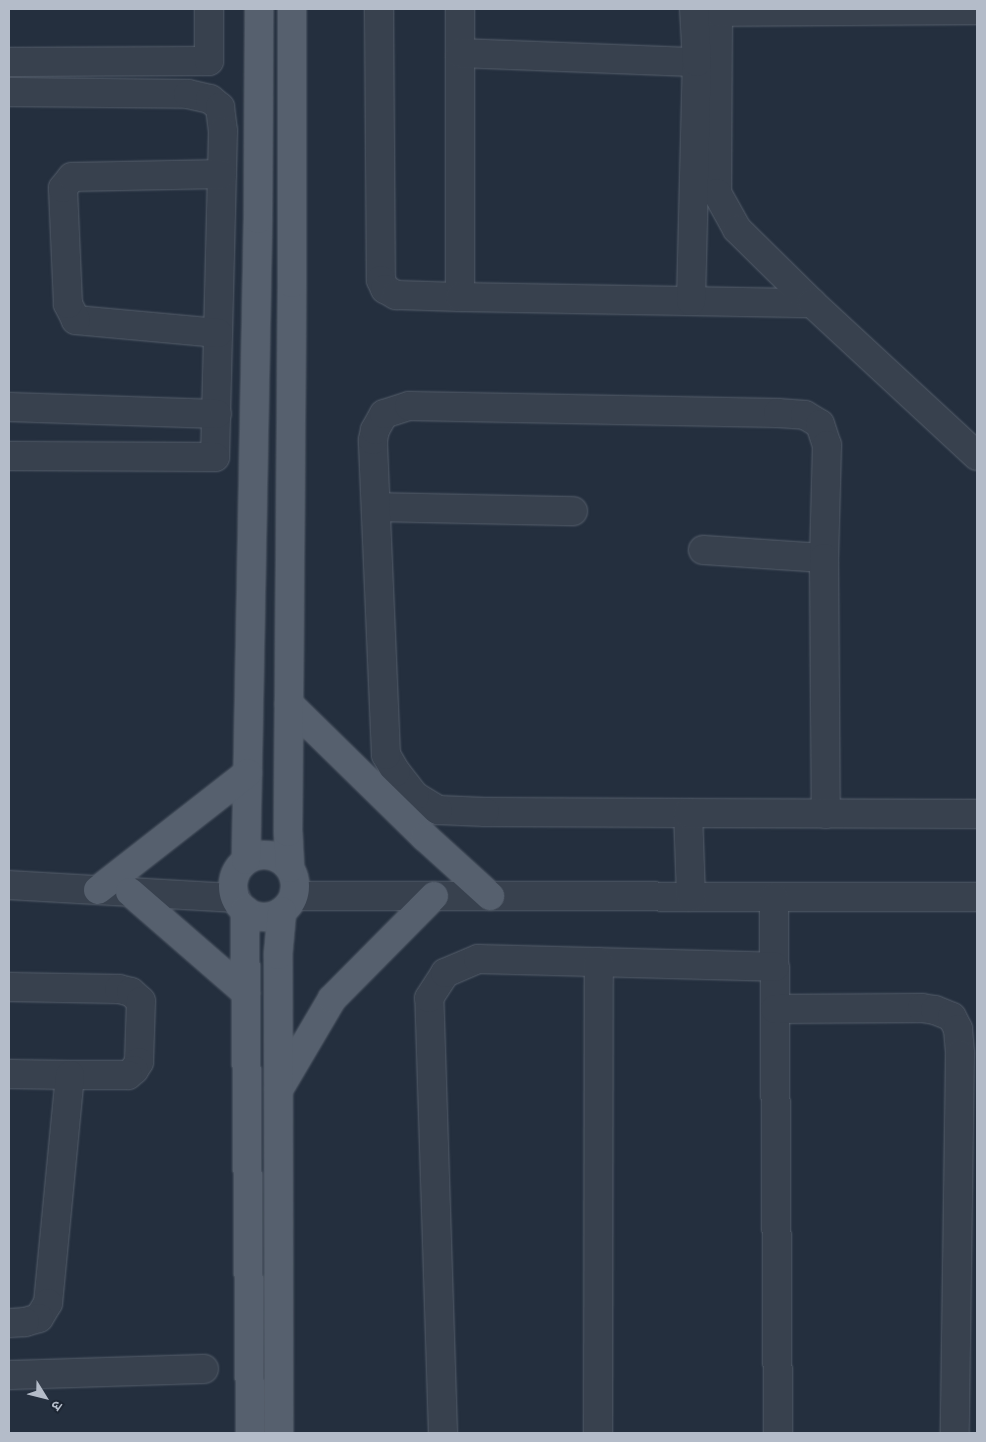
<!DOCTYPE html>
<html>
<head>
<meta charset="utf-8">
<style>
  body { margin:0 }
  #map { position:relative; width:986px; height:1442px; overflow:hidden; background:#242f3e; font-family:Barlow,"Noto Sans Devanagari",sans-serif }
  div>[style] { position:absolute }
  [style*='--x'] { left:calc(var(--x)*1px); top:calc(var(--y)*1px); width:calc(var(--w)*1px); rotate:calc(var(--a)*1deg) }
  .roads { filter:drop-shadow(0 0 1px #565f6c) drop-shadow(0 0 1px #565f6c) }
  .minor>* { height:28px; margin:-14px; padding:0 14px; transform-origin:14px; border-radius:14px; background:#38414e }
  .major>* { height:28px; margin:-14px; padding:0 14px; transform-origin:14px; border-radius:14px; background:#56606e }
  .major>.ring { margin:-14px; padding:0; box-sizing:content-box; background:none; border:28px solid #56606e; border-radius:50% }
  span { translate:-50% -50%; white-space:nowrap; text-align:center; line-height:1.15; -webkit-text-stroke:4px #1d2633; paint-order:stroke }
  .frame { position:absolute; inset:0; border:10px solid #b4bcc9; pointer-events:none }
  .north { position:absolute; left:20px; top:1372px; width:50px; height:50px; -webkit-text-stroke:4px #1d2633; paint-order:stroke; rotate:126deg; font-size:14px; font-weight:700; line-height:20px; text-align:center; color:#b4bcc9 }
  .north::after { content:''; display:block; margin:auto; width:18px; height:22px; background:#b4bcc9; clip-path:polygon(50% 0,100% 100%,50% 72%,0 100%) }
</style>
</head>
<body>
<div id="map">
  <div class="roads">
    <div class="minor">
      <div style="--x:379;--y:9;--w:271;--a:89.6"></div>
      <div style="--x:381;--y:280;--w:10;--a:66"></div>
      <div style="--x:385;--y:289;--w:13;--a:29"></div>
      <div style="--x:396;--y:295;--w:64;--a:1.8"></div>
      <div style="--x:460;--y:9;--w:288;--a:90"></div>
      <div style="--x:460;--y:297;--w:352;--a:1"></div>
      <div style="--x:718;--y:9;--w:184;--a:90.3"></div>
      <div style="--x:717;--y:193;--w:41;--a:60.9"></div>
      <div style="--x:737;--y:229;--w:105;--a:44.6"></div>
      <div style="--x:812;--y:303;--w:225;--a:42.8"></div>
      <div style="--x:718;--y:12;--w:259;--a:-0.4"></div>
      <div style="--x:460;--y:53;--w:237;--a:2.2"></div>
      <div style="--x:9;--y:62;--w:200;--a:-0.3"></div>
      <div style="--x:209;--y:61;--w:52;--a:-90"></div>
      <div style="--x:9;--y:92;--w:179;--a:0.6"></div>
      <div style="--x:188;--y:94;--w:23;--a:13"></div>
      <div style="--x:210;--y:99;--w:13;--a:39"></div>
      <div style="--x:220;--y:107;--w:24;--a:83"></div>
      <div style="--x:223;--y:131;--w:326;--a:91.4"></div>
      <div style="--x:215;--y:457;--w:206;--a:-179.7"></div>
      <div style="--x:691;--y:301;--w:239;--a:-88.6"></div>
      <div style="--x:697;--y:62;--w:53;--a:-93.2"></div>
      <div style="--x:218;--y:333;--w:143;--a:-174.8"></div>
      <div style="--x:76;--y:320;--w:18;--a:-117"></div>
      <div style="--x:68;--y:304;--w:116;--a:-92.5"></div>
      <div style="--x:63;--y:188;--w:14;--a:-51"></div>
      <div style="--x:72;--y:177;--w:150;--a:-1.1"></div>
      <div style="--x:9;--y:407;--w:208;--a:1.9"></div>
      <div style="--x:376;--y:507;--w:197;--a:1.2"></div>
      <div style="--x:703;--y:550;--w:121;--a:3.8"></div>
      <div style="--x:688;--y:813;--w:203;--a:-179.7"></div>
      <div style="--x:485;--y:812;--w:47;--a:-177.6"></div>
      <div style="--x:438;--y:810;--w:27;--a:-149"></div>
      <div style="--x:415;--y:796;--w:31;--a:-128"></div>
      <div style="--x:396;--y:772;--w:20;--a:-120"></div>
      <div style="--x:386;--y:755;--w:315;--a:-92.4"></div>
      <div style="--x:373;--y:440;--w:10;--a:-79"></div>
      <div style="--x:375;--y:430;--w:18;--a:-61"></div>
      <div style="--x:384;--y:414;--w:26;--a:-18"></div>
      <div style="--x:409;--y:406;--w:369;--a:1.1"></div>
      <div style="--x:778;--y:413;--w:27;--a:4"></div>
      <div style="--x:805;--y:415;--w:17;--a:31"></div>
      <div style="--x:820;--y:424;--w:22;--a:72"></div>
      <div style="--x:827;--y:445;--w:113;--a:91.5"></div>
      <div style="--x:824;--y:558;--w:256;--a:89.6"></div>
      <div style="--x:9;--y:885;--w:227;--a:3.3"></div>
      <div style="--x:294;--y:896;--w:683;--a:0.08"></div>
      <div style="--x:691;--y:897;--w:84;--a:-92"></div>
      <div style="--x:688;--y:813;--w:289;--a:0.2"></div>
      <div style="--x:774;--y:897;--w:536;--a:89.57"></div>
      <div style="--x:9;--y:987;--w:110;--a:1"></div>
      <div style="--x:119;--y:989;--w:12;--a:14"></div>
      <div style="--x:131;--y:992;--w:13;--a:42"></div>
      <div style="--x:141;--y:1001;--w:61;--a:91.9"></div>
      <div style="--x:139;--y:1062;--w:9;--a:122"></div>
      <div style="--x:134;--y:1070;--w:8;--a:140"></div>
      <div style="--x:128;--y:1075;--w:58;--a:180"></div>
      <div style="--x:775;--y:1009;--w:147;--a:-0.4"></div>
      <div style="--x:922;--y:1008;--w:13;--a:9"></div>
      <div style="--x:935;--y:1010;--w:18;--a:22"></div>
      <div style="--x:952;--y:1017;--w:13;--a:63"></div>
      <div style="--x:958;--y:1029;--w:25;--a:85"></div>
      <div style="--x:960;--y:1054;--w:379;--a:90.8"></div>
      <div style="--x:9;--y:1074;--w:61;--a:0.9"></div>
      <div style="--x:70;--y:1075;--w:229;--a:95.5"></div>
      <div style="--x:48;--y:1303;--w:17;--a:121"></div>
      <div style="--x:39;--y:1318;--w:15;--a:164"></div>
      <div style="--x:25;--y:1322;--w:16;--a:176"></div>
      <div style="--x:9;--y:1375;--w:195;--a:-1.8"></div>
      <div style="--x:443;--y:1433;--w:435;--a:-91.8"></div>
      <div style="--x:429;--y:998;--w:30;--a:-57"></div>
      <div style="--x:445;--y:973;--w:36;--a:-23"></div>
      <div style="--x:478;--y:959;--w:297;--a:1.5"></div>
      <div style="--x:598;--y:1433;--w:471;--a:-89.9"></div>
    </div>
    <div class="major">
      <div style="--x:289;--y:704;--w:190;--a:44.4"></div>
      <div style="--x:425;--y:837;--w:88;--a:42.2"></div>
      <div class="ring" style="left:233px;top:855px;width:34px;height:34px"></div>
      <div style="--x:246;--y:860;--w:641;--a:-88.93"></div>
      <div style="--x:258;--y:219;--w:210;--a:-89.7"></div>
      <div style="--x:290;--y:868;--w:36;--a:-93"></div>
      <div style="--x:288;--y:832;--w:549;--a:-89.58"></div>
      <div style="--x:292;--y:283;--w:274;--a:-90"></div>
      <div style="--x:98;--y:890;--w:190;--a:-38"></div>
      <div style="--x:130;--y:892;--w:154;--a:41"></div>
      <div style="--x:245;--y:910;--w:523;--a:89.45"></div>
      <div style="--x:279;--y:1089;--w:104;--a:-59.5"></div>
      <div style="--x:332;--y:999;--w:145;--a:-45.3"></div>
      <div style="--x:279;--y:1433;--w:478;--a:-90.1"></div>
      <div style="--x:278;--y:955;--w:44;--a:-84.8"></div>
    </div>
  </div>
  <div class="frame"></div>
  <div class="north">उ</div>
</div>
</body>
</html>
